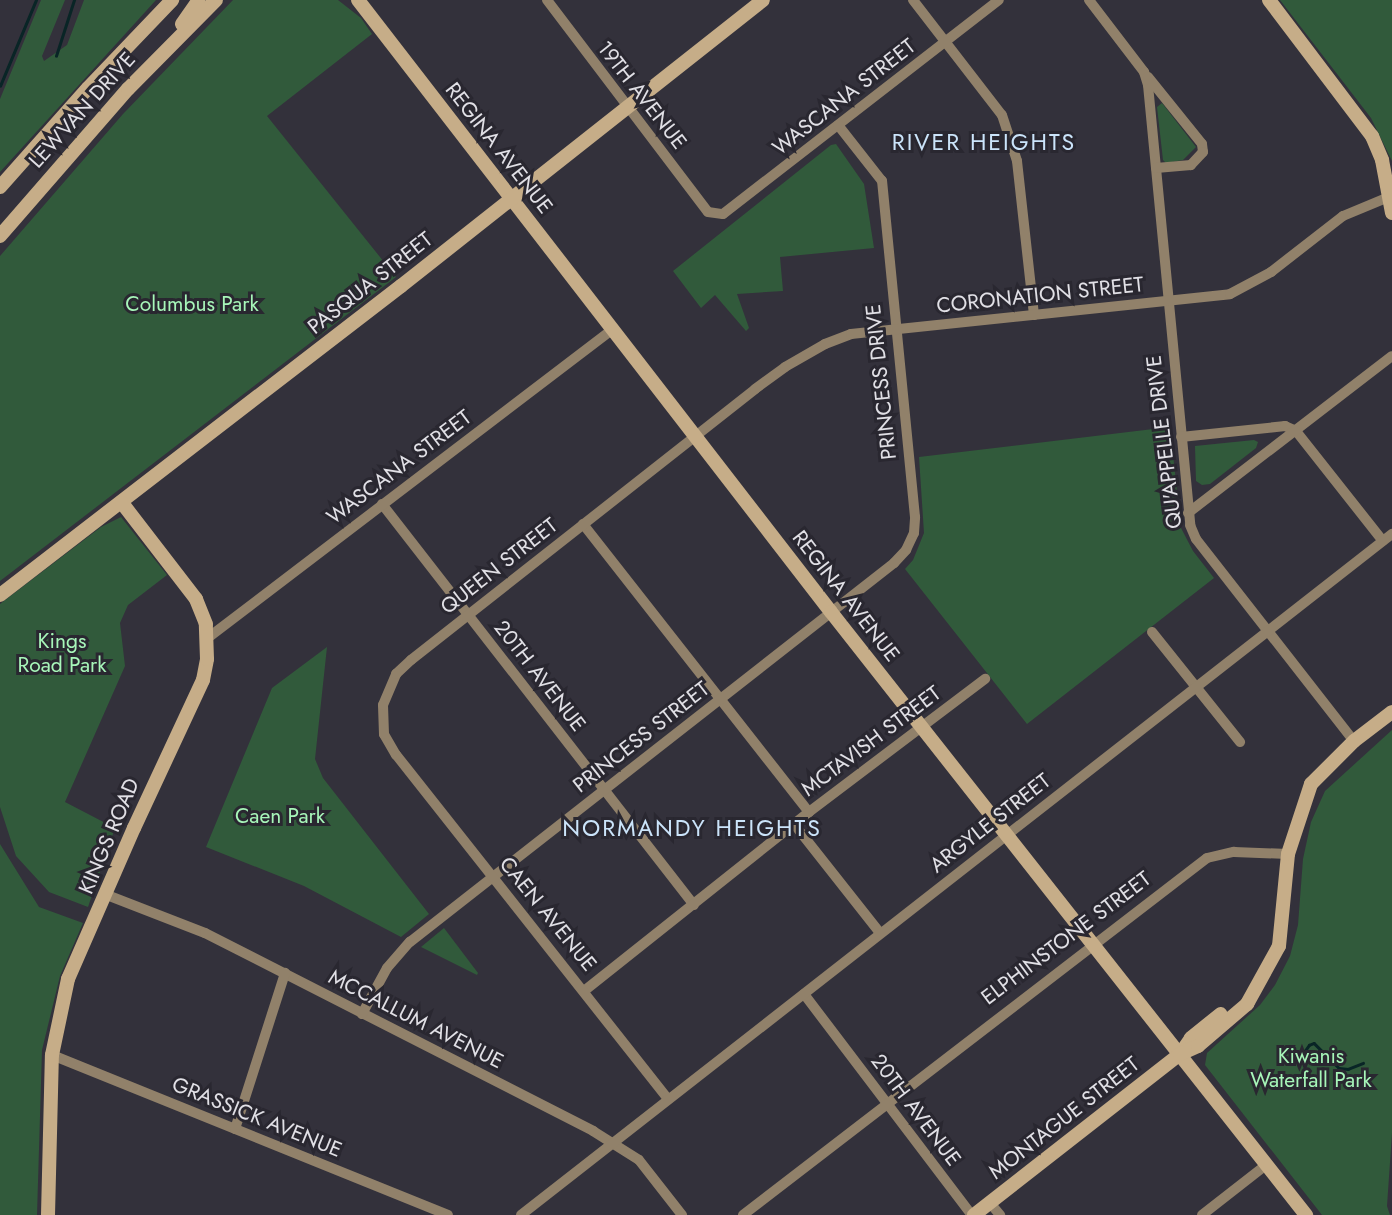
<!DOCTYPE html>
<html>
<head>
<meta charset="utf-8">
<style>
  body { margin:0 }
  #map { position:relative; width:1392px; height:1215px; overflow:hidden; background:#33313b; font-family:Jost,sans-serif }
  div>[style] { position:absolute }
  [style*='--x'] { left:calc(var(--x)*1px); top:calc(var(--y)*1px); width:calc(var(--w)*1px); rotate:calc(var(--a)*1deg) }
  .green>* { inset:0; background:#315a3b }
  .stream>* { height:2.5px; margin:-1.25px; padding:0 1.25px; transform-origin:1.25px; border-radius:1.25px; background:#092526 }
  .street>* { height:10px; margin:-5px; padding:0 5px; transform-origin:5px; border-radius:5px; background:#91816a }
  .secondary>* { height:14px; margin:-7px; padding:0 7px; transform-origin:7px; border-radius:7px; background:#c6ad88 }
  span { translate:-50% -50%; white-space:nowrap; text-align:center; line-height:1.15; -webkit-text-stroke:6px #292730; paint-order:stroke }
  .street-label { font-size:21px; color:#e1e0e6 }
  .park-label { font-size:21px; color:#a7f6b9 }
  .neighbourhood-label { font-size:23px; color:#cbe4fa; letter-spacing:2px }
</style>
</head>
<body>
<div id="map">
  <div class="green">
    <div style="clip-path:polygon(41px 0,65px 0,42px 56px,44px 61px,67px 45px,84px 0,156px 0,0 172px,0 99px)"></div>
    <div style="clip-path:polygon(233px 0,338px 0,361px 18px,372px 34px,267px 116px,396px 277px,0 581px,0 256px,123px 114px)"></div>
    <div style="clip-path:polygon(1280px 0,1392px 0,1392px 161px,1371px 118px)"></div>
    <div style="clip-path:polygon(1162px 103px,1196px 147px,1183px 160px,1166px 163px,1163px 160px,1157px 107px)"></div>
    <div style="clip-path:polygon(836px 144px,864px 184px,874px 248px,780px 257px,783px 291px,737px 294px,749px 328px,746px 331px,715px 295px,701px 308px,673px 271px,831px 145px)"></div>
    <div style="clip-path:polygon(1170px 427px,1181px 528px,1193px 551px,1214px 578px,1027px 724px,905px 569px,913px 560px,924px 533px,919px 457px)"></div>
    <div style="clip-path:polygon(1254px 440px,1258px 442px,1256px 448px,1210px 484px,1202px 485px,1196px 481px,1195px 446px)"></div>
    <div style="clip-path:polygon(121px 517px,167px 575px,128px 605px,120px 623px,125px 666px,65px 802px,115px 828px,88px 907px,49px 892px,16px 856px,0 807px,0 604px,101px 527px)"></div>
    <div style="clip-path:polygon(327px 647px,315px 759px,323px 778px,429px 914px,401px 937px,304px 886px,206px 847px,272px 688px)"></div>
    <div style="clip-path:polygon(1392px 730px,1392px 1133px,1387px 1206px,1390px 1215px,1322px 1215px,1205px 1065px,1207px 1053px,1260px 1005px,1275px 985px,1290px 956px,1298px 925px,1303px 859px,1311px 822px,1325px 791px)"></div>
    <div style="clip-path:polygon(0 844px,39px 907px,83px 923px,60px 976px,42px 1050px,37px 1215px,0 1215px)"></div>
    <div style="clip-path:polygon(444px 928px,478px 973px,477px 975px,421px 947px)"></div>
  </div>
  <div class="stream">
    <div style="--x:56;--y:56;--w:59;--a:-72.2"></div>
    <div style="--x:0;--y:86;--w:93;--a:-67.3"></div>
    <div style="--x:1302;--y:1055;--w:12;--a:-55"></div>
    <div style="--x:1309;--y:1045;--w:5;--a:-22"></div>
    <div style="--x:1314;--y:1043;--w:35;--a:45"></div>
    <div style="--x:1339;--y:1068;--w:9;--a:6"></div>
    <div style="--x:1348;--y:1069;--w:16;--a:-22"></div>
  </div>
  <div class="street">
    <div style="--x:547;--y:0;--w:266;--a:52.8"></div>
    <div style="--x:708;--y:212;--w:15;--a:8"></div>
    <div style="--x:723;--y:214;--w:349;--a:-37.8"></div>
    <div style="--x:913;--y:0;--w:145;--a:52.3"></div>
    <div style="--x:1002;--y:115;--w:48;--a:71.9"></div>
    <div style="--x:1017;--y:161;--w:155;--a:83.7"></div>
    <div style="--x:1089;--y:0;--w:91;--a:52.6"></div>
    <div style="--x:1144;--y:72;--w:14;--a:73"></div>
    <div style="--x:1148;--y:85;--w:442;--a:84.5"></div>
    <div style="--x:1190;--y:525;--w:15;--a:67"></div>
    <div style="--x:1196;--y:539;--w:256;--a:52"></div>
    <div style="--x:1148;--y:77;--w:86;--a:51.1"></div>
    <div style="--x:1202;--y:144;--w:8;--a:83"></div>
    <div style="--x:1203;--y:152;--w:18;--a:133"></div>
    <div style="--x:1191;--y:165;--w:35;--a:175"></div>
    <div style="--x:1181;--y:437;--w:105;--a:-6"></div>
    <div style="--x:1285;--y:426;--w:12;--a:24"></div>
    <div style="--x:1296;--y:431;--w:140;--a:51.7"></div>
    <div style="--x:382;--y:504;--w:508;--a:52.12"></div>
    <div style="--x:1188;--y:513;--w:257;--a:-37.6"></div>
    <div style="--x:583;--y:524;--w:366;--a:51.9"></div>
    <div style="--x:1152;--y:632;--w:141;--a:51.3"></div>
    <div style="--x:209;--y:637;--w:508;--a:-37.32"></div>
    <div style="--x:794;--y:824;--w:139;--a:51.7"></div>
    <div style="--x:107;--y:895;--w:105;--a:21.2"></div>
    <div style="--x:205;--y:933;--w:436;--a:27"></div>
    <div style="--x:593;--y:1131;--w:54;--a:32.2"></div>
    <div style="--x:639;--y:1160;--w:70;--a:52"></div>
    <div style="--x:584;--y:991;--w:288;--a:-38.5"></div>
    <div style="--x:809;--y:812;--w:221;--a:-37.1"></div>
    <div style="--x:804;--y:994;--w:278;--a:52.8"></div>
    <div style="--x:362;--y:1014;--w:52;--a:-61.5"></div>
    <div style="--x:387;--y:968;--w:35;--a:-49"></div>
    <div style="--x:410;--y:942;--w:615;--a:-38.06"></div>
    <div style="--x:894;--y:563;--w:18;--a:-47"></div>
    <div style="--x:906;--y:550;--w:19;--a:-65"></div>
    <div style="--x:914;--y:533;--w:16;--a:-86"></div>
    <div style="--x:915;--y:517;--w:338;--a:-95.6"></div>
    <div style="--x:882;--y:181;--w:71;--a:-128.2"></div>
    <div style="--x:52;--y:1055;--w:427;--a:22"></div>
    <div style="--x:668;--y:1099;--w:439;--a:-128.3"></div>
    <div style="--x:396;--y:755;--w:24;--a:-120"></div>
    <div style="--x:384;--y:734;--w:29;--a:-92"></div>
    <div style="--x:383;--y:705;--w:34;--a:-67"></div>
    <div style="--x:396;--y:674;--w:21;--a:-43"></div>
    <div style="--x:411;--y:660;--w:438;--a:-38.2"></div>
    <div style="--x:755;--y:389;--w:37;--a:-36"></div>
    <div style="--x:785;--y:367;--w:46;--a:-29.9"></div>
    <div style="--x:825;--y:344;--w:28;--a:-21"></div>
    <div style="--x:851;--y:334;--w:381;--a:-6"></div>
    <div style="--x:1230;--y:294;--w:47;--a:-28.2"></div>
    <div style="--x:1271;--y:272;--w:91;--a:-37.9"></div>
    <div style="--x:1343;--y:216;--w:52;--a:-22.6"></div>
    <div style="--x:235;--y:1129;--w:164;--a:-72.2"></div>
    <div style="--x:990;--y:1203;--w:16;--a:50"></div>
    <div style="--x:521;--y:1215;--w:1106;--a:-38.02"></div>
    <div style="--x:743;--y:1215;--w:585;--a:-37.57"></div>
    <div style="--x:1207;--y:858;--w:28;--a:-13"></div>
    <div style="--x:1234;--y:852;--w:54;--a:2.1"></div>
    <div style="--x:1202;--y:1215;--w:81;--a:-38"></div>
  </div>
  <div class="secondary">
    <div style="--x:358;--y:0;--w:773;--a:52.3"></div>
    <div style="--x:831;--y:612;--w:768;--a:51.77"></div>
    <div style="--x:1269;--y:0;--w:171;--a:52.9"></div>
    <div style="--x:1372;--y:136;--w:26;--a:67"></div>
    <div style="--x:1382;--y:160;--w:54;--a:79.3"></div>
    <div style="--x:182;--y:24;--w:29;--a:-55"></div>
    <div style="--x:0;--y:187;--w:132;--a:-48.4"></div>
    <div style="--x:88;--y:88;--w:122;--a:-46.3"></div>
    <div style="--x:0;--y:236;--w:195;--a:-49"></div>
    <div style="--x:128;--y:89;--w:125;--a:-45.3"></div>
    <div style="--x:0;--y:595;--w:506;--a:-37.62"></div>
    <div style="--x:401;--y:286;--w:461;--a:-38.3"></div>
    <div style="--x:1181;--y:1053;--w:18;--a:-56"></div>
    <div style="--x:1191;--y:1038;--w:38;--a:-39"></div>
    <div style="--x:48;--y:1215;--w:160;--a:-88.6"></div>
    <div style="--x:52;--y:1055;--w:78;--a:-78.1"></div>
    <div style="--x:68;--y:979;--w:165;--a:-66.4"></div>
    <div style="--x:134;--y:828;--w:163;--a:-65"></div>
    <div style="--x:203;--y:680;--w:21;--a:-79"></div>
    <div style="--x:207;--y:659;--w:35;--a:-92"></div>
    <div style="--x:206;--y:624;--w:27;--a:-112"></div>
    <div style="--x:196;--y:599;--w:121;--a:-127.6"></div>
    <div style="--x:974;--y:1215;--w:261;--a:-38"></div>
    <div style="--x:1180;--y:1054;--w:20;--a:-24"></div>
    <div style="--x:1198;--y:1046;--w:65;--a:-40.6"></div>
    <div style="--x:1247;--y:1004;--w:66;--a:-61.1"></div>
    <div style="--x:1279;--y:946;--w:92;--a:-84.4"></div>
    <div style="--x:1288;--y:854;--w:74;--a:-71.8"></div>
    <div style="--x:1311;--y:784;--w:61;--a:-45"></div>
    <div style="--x:1354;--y:741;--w:48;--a:-37.3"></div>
  </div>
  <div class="street-label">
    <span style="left:642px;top:95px;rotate:52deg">19TH AVENUE</span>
    <span style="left:844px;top:97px;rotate:-38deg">WASCANA STREET</span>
    <span style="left:82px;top:110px;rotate:-48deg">LEWVAN DRIVE</span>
    <span style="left:499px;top:148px;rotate:52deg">REGINA AVENUE</span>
    <span style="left:370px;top:283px;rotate:-38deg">PASQUA STREET</span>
    <span style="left:1040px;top:295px;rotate:-6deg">CORONATION STREET</span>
    <span style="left:881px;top:382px;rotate:-96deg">PRINCESS DRIVE</span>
    <span style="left:1164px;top:442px;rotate:-97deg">QU'APPELLE DRIVE</span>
    <span style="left:399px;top:467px;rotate:-37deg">WASCANA STREET</span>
    <span style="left:499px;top:566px;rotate:-38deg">QUEEN STREET</span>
    <span style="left:846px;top:596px;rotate:52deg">REGINA AVENUE</span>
    <span style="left:540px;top:676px;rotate:52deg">20TH AVENUE</span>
    <span style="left:641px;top:737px;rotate:-38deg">PRINCESS STREET</span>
    <span style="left:871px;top:741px;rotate:-37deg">MCTAVISH STREET</span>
    <span style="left:990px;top:823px;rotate:-38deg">ARGYLE STREET</span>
    <span style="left:109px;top:836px;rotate:-67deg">KINGS ROAD</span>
    <span style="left:548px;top:914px;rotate:51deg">CAEN AVENUE</span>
    <span style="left:1066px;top:938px;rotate:-37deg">ELPHINSTONE STREET</span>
    <span style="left:416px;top:1019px;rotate:27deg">MCCALLUM AVENUE</span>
    <span style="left:916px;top:1110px;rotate:53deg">20TH AVENUE</span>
    <span style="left:257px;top:1117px;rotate:22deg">GRASSICK AVENUE</span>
    <span style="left:1064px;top:1118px;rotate:-38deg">MONTAGUE STREET</span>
  </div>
  <div class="park-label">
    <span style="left:192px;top:304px">Columbus Park</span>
    <span style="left:62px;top:653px">Kings<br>Road Park</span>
    <span style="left:280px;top:816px">Caen Park</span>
    <span style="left:1311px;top:1068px">Kiwanis<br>Waterfall Park</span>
  </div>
  <div class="neighbourhood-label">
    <span style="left:984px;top:142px">RIVER HEIGHTS</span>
    <span style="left:692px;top:828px">NORMANDY HEIGHTS</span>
  </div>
</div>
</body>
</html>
